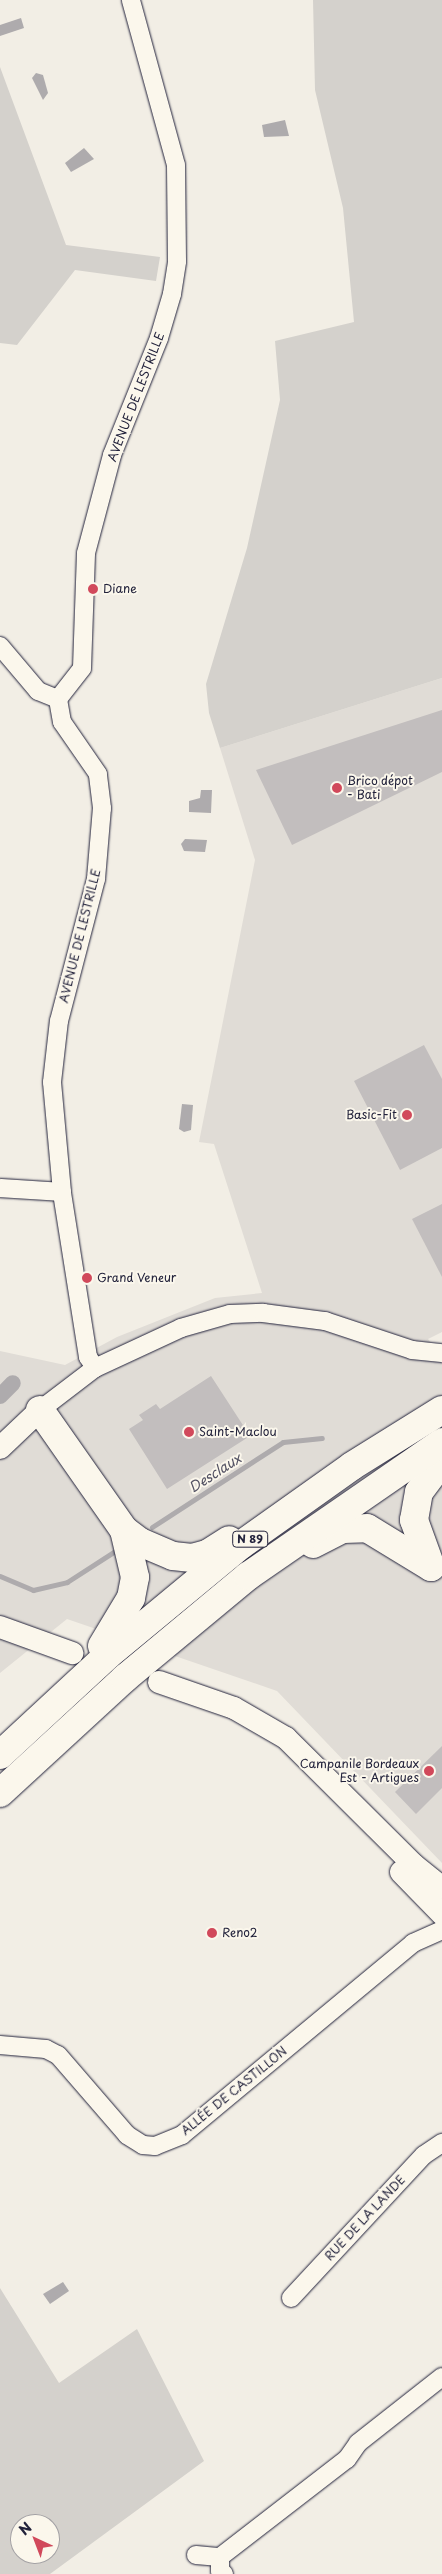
<!DOCTYPE html>
<html>
<head>
<meta charset="utf-8">
<style>
  body { margin:0 }
  #map { position:relative; width:442px; height:2574px; overflow:hidden; background:#f2eee5; font-family:"Playpen Sans",sans-serif }
  div>[style] { position:absolute }
  [style*='--x'] { left:calc(var(--x)*1px); top:calc(var(--y)*1px); width:calc(var(--w)*1px); rotate:calc(var(--a)*1deg) }
  .built>* { inset:0; background:#e0dcd6 }
  .green>* { inset:0; background:#d4d1cc }
  .water>* { inset:0; background:#aeabad }
  .stream>* { height:5px; margin:-2.5px; padding:0 2.5px; transform-origin:2.5px; border-radius:2.5px; background:#aeabad }
  .canal>* { height:16px; margin:-8px; padding:0 8px; transform-origin:8px; border-radius:8px; background:#aeabad }
  .building>* { inset:0; background:#c2bebe }
  .roads { filter:drop-shadow(0 0 1px #22223b) drop-shadow(0 0 1px #22223b) }
  .minor>* { height:18px; margin:-9px; padding:0 9px; transform-origin:9px; border-radius:9px; background:#fbf7ec }
  .tertiary>* { height:22px; margin:-11px; padding:0 11px; transform-origin:11px; border-radius:11px; background:#fbf7ec }
  .trunk>* { height:28px; margin:-14px; padding:0 14px; transform-origin:14px; border-radius:14px; background:#fbf7ec }
  .dots>* { width:14px; height:14px; translate:-50% -50%; box-sizing:border-box; border:2px solid #fbf7ec; border-radius:50% }
  span { translate:-50% -50%; white-space:nowrap; text-align:center; line-height:1.15; -webkit-text-stroke:4px #fbf7ec; paint-order:stroke }
  .shield-label span { padding:1px 4px; background:#fbf7ec; border:1px solid; border-radius:4px; -webkit-text-stroke-width:0 }
  .shield-label { font-size:11px; color:#22223b; font-weight:700 }
  .street-label { font-size:12px; color:#22223b }
  .poi-label { font-size:12px; color:#22223b }
  .left { translate:0 -50%; text-align:left }
  .right { translate:-100% -50%; text-align:right }
  .water-label { font-size:14px; color:#535263; font-style:italic }
  .north { position:absolute; left:10px; top:2514px; width:50px; height:50px; box-sizing:border-box; background:#fbf7ec; border:1px solid #a4a2a5; border-radius:50%; rotate:317deg; font-size:14px; font-weight:700; line-height:20px; text-align:center; color:#22223b }
  .north::after { content:''; display:block; margin:auto; width:18px; height:22px; background:#d1495b; clip-path:polygon(50% 0,100% 100%,50% 72%,0 100%) }
</style>
</head>
<body>
<div id="map">
  <div class="built">
    <div style="clip-path:polygon(442px 678px,442px 1332px,428px 1339px,442px 1357px,442px 1863px,277px 1691px,67px 1619px,0 1673px,0 1351px,65px 1365px,117px 1337px,215px 1298px,262px 1293px,214px 1144px,199px 1142px,255px 860px,220px 748px)"></div>
  </div>
  <div class="green">
    <div style="clip-path:polygon(313px 0,442px 0,442px 678px,220px 748px,209px 713px,206px 684px,247px 548px,280px 400px,275px 341px,354px 322px,343px 208px,315px 90px)"></div>
    <div style="clip-path:polygon(0 67px,66px 245px,160px 257px,156px 281px,75px 270px,17px 345px,0 343px)"></div>
    <div style="clip-path:polygon(evenodd,0 2288px,59px 2383px,137px 2329px,204px 2461px,50px 2574px,0 2574px,0 2288px,20px 2524px,50px 2524px,50px 2554px,20px 2554px,20px 2524px)"></div>
  </div>
  <div class="water">
    <div style="clip-path:polygon(21px 18px,24px 28px,0 36px,0 25px)"></div>
    <div style="clip-path:polygon(36px 73px,43px 75px,48px 93px,43px 100px,32px 78px)"></div>
    <div style="clip-path:polygon(285px 120px,289px 136px,264px 137px,262px 125px)"></div>
    <div style="clip-path:polygon(84px 148px,94px 159px,71px 172px,65px 163px)"></div>
    <div style="clip-path:polygon(201px 790px,212px 790px,211px 813px,189px 812px,189px 801px,200px 798px)"></div>
    <div style="clip-path:polygon(185px 839px,207px 840px,205px 852px,184px 851px,181px 844px)"></div>
    <div style="clip-path:polygon(182px 1104px,193px 1105px,191px 1130px,184px 1132px,179px 1129px)"></div>
    <div style="clip-path:polygon(63px 2282px,69px 2291px,50px 2304px,43px 2294px)"></div>
  </div>
  <div class="stream">
    <div style="--x:152;--y:1527;--w:156;--a:-33"></div>
    <div style="--x:283;--y:1442;--w:39;--a:-6"></div>
    <div style="--x:0;--y:1576;--w:36;--a:23"></div>
    <div style="--x:33;--y:1590;--w:35;--a:-13"></div>
    <div style="--x:67;--y:1582;--w:57;--a:-32.9"></div>
  </div>
  <div class="canal">
    <div style="--x:0;--y:1396;--w:18;--a:-45"></div>
  </div>
  <div class="building">
    <div style="clip-path:polygon(442px 710px,442px 772px,292px 845px,256px 770px)"></div>
    <div style="clip-path:polygon(424px 1045px,442px 1079px,442px 1148px,400px 1170px,354px 1081px)"></div>
    <div style="clip-path:polygon(442px 1204px,442px 1277px,412px 1219px)"></div>
    <div style="clip-path:polygon(211px 1376px,250px 1436px,167px 1489px,129px 1429px,143px 1420px,139px 1415px,156px 1404px,160px 1409px)"></div>
    <div style="clip-path:polygon(442px 1746px,442px 1788px,416px 1814px,395px 1792px)"></div>
  </div>
  <div class="roads">
    <div class="minor">
      <div style="--x:0;--y:646;--w:59;--a:49.8"></div>
      <div style="--x:38;--y:691;--w:22;--a:22"></div>
      <div style="--x:0;--y:1188;--w:62;--a:3.7"></div>
      <div style="--x:95;--y:1368;--w:13;--a:-122"></div>
      <div style="--x:88;--y:1357;--w:167;--a:-99"></div>
      <div style="--x:62;--y:1192;--w:110;--a:-95.2"></div>
      <div style="--x:52;--y:1082;--w:61;--a:-83.5"></div>
      <div style="--x:59;--y:1021;--w:147;--a:-75.4"></div>
      <div style="--x:96;--y:879;--w:71;--a:-85.2"></div>
      <div style="--x:102;--y:808;--w:34;--a:-97"></div>
      <div style="--x:98;--y:774;--w:63;--a:-124.7"></div>
      <div style="--x:62;--y:722;--w:23;--a:-100"></div>
      <div style="--x:58;--y:699;--w:39;--a:-52"></div>
      <div style="--x:82;--y:668;--w:115;--a:-88"></div>
      <div style="--x:86;--y:553;--w:101;--a:-75.1"></div>
      <div style="--x:112;--y:455;--w:126;--a:-68.1"></div>
      <div style="--x:159;--y:338;--w:46;--a:-73.5"></div>
      <div style="--x:172;--y:294;--w:33;--a:-81"></div>
      <div style="--x:177;--y:261;--w:96;--a:-90.6"></div>
      <div style="--x:176;--y:165;--w:171;--a:-105.3"></div>
      <div style="--x:40;--y:1410;--w:69;--a:-37.4"></div>
      <div style="--x:95;--y:1368;--w:95;--a:-24.9"></div>
      <div style="--x:181;--y:1328;--w:51;--a:-15.9"></div>
      <div style="--x:230;--y:1314;--w:33;--a:-2"></div>
      <div style="--x:263;--y:1313;--w:63;--a:7.4"></div>
      <div style="--x:325;--y:1321;--w:92;--a:18.4"></div>
      <div style="--x:412;--y:1350;--w:30;--a:6"></div>
      <div style="--x:0;--y:2045;--w:46;--a:5"></div>
      <div style="--x:46;--y:2049;--w:13;--a:27"></div>
      <div style="--x:58;--y:2055;--w:106;--a:49.2"></div>
      <div style="--x:127;--y:2135;--w:19;--a:32"></div>
      <div style="--x:143;--y:2145;--w:12;--a:5"></div>
      <div style="--x:155;--y:2146;--w:29;--a:-22"></div>
      <div style="--x:182;--y:2135;--w:300;--a:-39.7"></div>
      <div style="--x:413;--y:1943;--w:32;--a:-24"></div>
      <div style="--x:291;--y:2298;--w:195;--a:-47.1"></div>
      <div style="--x:424;--y:2155;--w:22;--a:-34"></div>
      <div style="--x:196;--y:2555;--w:24;--a:5"></div>
      <div style="--x:224;--y:2574;--w:5;--a:-143"></div>
      <div style="--x:220;--y:2571;--w:14;--a:-90"></div>
      <div style="--x:220;--y:2557;--w:160;--a:-37.7"></div>
      <div style="--x:347;--y:2459;--w:19;--a:-55"></div>
      <div style="--x:358;--y:2443;--w:107;--a:-38.2"></div>
    </div>
    <div class="tertiary">
      <div style="--x:0;--y:1448;--w:55;--a:-43.5"></div>
      <div style="--x:0;--y:1627;--w:77;--a:19.9"></div>
      <div style="--x:159;--y:1682;--w:79;--a:19.1"></div>
      <div style="--x:234;--y:1708;--w:60;--a:30"></div>
      <div style="--x:286;--y:1738;--w:180;--a:44.8"></div>
      <div style="--x:414;--y:1865;--w:36;--a:39"></div>
      <div style="--x:401;--y:1872;--w:59;--a:45.7"></div>
    </div>
    <div class="trunk">
      <div style="--x:40;--y:1410;--w:146;--a:55"></div>
      <div style="--x:124;--y:1530;--w:20;--a:37"></div>
      <div style="--x:140;--y:1542;--w:36;--a:23"></div>
      <div style="--x:173;--y:1556;--w:19;--a:6"></div>
      <div style="--x:192;--y:1558;--w:16;--a:-15"></div>
      <div style="--x:207;--y:1554;--w:26;--a:-32"></div>
      <div style="--x:313;--y:1544;--w:34;--a:-27"></div>
      <div style="--x:343;--y:1529;--w:24;--a:-2"></div>
      <div style="--x:367;--y:1528;--w:75;--a:31.4"></div>
      <div style="--x:431;--y:1567;--w:50;--a:-109.9"></div>
      <div style="--x:414;--y:1520;--w:28;--a:-80"></div>
      <div style="--x:419;--y:1492;--w:38;--a:-53"></div>
      <div style="--x:102;--y:1646;--w:56;--a:-58.9"></div>
      <div style="--x:131;--y:1598;--w:21;--a:-79"></div>
      <div style="--x:135;--y:1577;--w:48;--a:-103.2"></div>
      <div style="--x:0;--y:1755;--w:147;--a:-42.8"></div>
      <div style="--x:108;--y:1655;--w:173;--a:-39.6"></div>
      <div style="--x:241;--y:1545;--w:136;--a:-35.4"></div>
      <div style="--x:352;--y:1466;--w:106;--a:-31.9"></div>
      <div style="--x:0;--y:1793;--w:170;--a:-42.6"></div>
      <div style="--x:125;--y:1678;--w:160;--a:-39.7"></div>
      <div style="--x:248;--y:1576;--w:236;--a:-34.6"></div>
    </div>
  </div>
  <div class="dots">
    <div style="left:93px;top:589px;background:#d1495b"></div>
    <div style="left:337px;top:788px;background:#d1495b"></div>
    <div style="left:407px;top:1115px;background:#d1495b"></div>
    <div style="left:87px;top:1278px;background:#d1495b"></div>
    <div style="left:189px;top:1432px;background:#d1495b"></div>
    <div style="left:429px;top:1771px;background:#d1495b"></div>
    <div style="left:212px;top:1933px;background:#d1495b"></div>
  </div>
  <div class="shield-label">
    <span style="left:250px;top:1539px">N 89</span>
  </div>
  <div class="street-label">
    <span style="left:136px;top:397px;rotate:-69deg">AVENUE DE LESTRILLE</span>
    <span style="left:80px;top:936px;rotate:-76deg">AVENUE DE LESTRILLE</span>
    <span style="left:234px;top:2091px;rotate:-39deg">ALLÉE DE CASTILLON</span>
    <span style="left:365px;top:2218px;rotate:-47deg">RUE DE LA LANDE</span>
  </div>
  <div class="poi-label">
    <span class="left" style="left:103px;top:589px">Diane</span>
    <span class="left" style="left:347px;top:788px">Brico dépot<br>- Bati</span>
    <span class="right" style="left:397px;top:1115px">Basic-Fit</span>
    <span class="left" style="left:97px;top:1278px">Grand Veneur</span>
    <span class="left" style="left:199px;top:1432px">Saint-Maclou</span>
    <span class="right" style="left:419px;top:1771px">Campanile Bordeaux<br>Est - Artigues</span>
    <span class="left" style="left:222px;top:1933px">Reno2</span>
  </div>
  <div class="water-label">
    <span style="left:215px;top:1473px;rotate:-33deg">Desclaux</span>
  </div>
  <div class="north">N</div>
</div>
</body>
</html>
